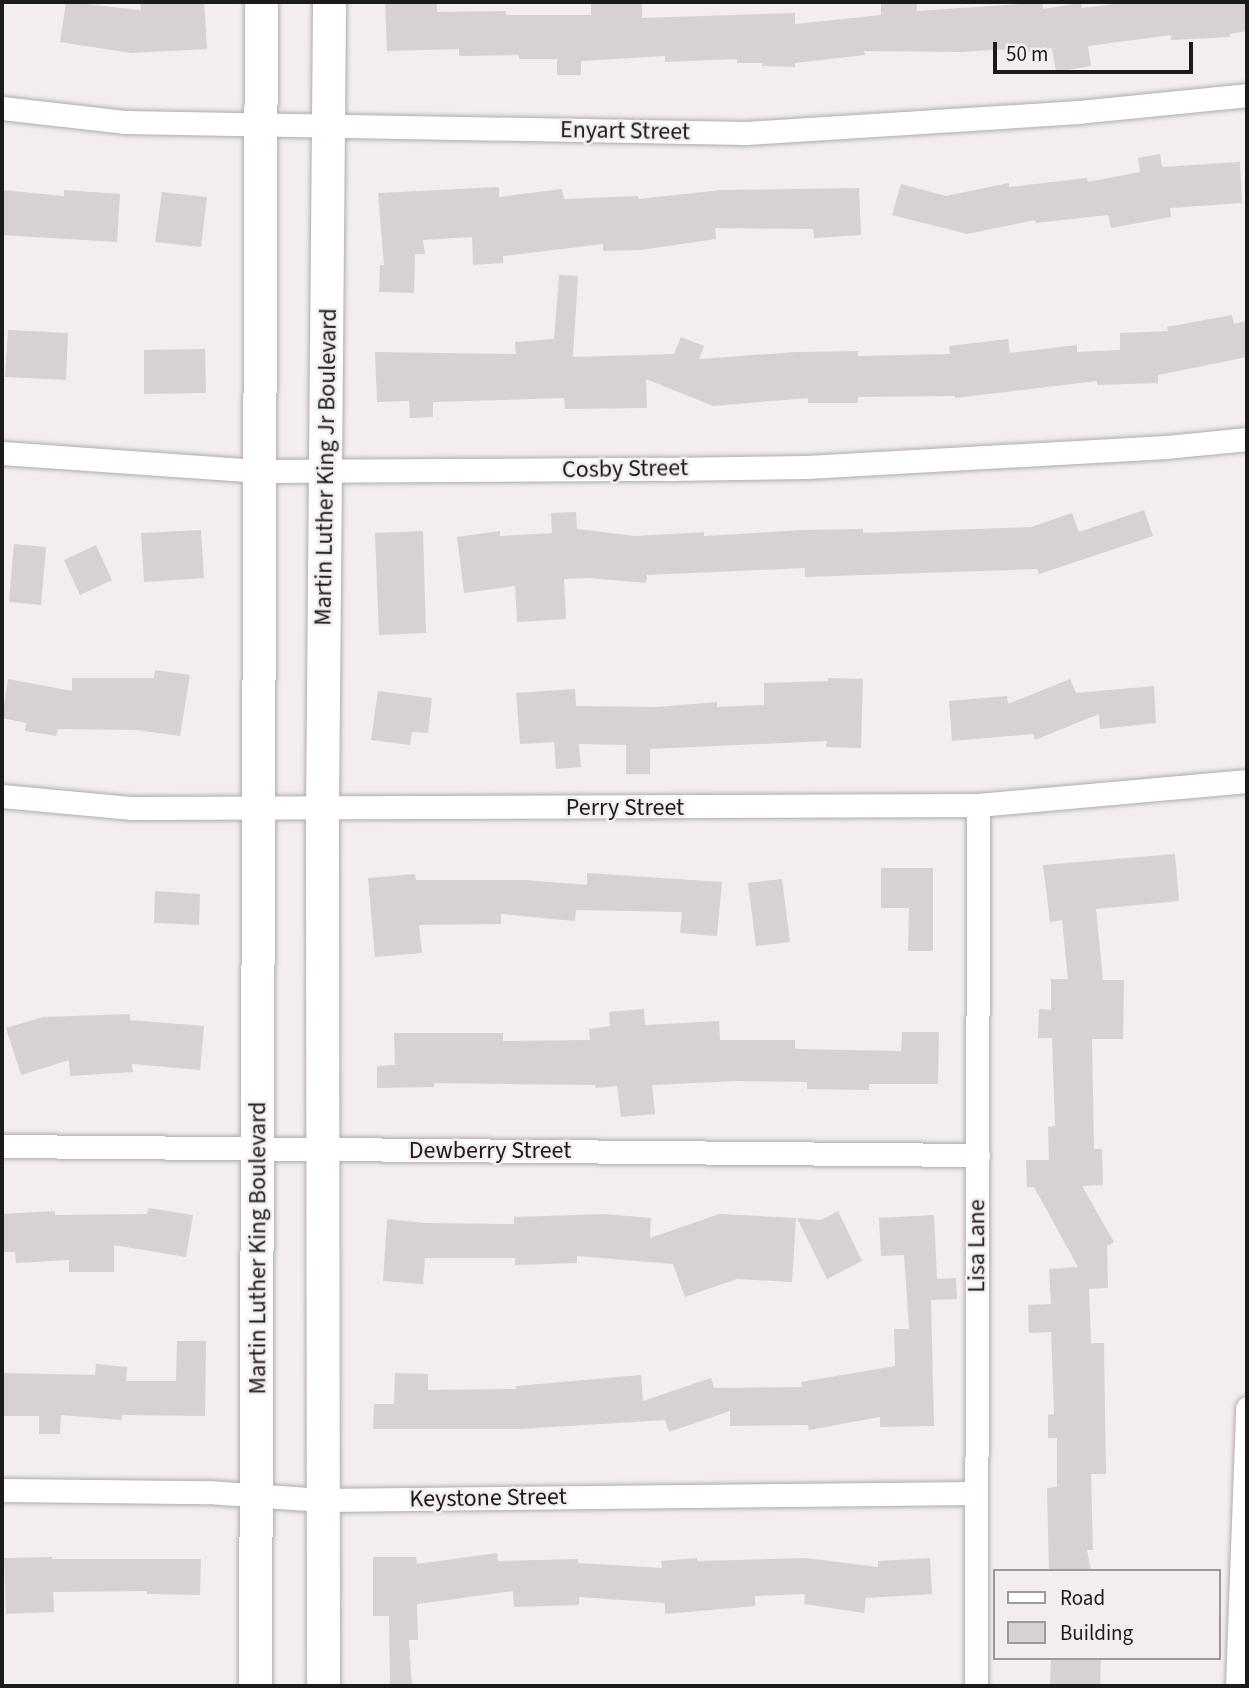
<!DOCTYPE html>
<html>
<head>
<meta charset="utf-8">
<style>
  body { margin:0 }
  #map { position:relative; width:1249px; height:1688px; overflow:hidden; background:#f3eded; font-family:"Source Sans 3",sans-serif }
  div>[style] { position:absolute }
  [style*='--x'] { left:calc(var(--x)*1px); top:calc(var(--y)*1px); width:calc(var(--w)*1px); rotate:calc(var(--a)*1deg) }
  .building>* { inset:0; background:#d7d1d1 }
  .roads { filter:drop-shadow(0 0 2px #b1abab) drop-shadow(0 0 2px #b1abab) }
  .minor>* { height:23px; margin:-11.5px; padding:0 11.5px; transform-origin:11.5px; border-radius:11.5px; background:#fff }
  .secondary>* { height:33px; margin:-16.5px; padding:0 16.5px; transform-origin:16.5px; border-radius:16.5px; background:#fff }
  span { translate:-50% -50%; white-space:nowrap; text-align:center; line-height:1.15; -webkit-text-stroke:5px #f3eded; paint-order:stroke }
  .street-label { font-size:24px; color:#1c1a1a }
  .frame { position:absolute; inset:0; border:4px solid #1c1a1a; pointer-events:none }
  .legend { position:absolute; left:993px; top:1569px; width:228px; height:91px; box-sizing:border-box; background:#f3eded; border:2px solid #9d9999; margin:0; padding:9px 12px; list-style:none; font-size:21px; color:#1c1a1a }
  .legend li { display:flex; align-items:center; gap:14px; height:35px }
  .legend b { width:35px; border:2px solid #9d9999 }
  .scale { position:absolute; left:993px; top:42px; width:200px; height:32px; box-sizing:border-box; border:4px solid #1c1a1a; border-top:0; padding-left:9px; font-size:21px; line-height:24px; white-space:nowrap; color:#1c1a1a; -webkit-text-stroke:5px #f3eded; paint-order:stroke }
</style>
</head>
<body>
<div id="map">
  <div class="building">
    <div style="clip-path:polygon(66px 2px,141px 10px,140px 2px,204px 2px,207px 49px,131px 53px,60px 42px)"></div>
    <div style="clip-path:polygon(385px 2px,437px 2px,437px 12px,506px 11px,506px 15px,591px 15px,591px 2px,642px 2px,642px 18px,795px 13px,795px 24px,881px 15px,881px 2px,917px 2px,917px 11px,1021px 4px,1020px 2px,1042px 2px,1043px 9px,1081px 3px,1082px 8px,1132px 2px,1247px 2px,1247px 31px,1230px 34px,1230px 37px,1171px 40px,1171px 35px,1088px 46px,1091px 66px,1056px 72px,1052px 48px,1028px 52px,1028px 48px,962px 52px,864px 51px,865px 55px,795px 63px,795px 67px,762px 66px,762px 63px,737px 63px,737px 59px,665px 62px,665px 56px,581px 61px,581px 75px,557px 75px,557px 59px,519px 59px,519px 55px,459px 56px,459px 49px,387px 51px)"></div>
    <div style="clip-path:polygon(1160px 154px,1162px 167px,1240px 162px,1242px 203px,1170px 208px,1171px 217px,1111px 228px,1108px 215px,1036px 223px,1035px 220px,967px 234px,892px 215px,901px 184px,946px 196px,1009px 183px,1009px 187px,1087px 178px,1088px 182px,1140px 172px,1138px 158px)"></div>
    <div style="clip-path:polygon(499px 187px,499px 197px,562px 189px,564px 199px,638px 196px,638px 199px,721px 190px,859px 188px,861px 235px,814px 238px,813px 229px,715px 228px,716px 239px,640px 250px,603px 251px,603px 244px,503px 256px,503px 263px,473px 265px,472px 237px,423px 240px,425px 254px,415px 254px,414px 293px,379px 292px,380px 265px,384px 265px,378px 193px)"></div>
    <div style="clip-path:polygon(2px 190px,64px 196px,64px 190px,120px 194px,117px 242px,2px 235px)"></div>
    <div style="clip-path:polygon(162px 192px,207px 197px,201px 247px,155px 242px)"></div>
    <div style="clip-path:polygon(559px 275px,578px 276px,573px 357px,674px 354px,681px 337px,704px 346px,699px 359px,797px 352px,858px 351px,858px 356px,950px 354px,949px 346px,1008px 339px,1010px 353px,1077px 345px,1077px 352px,1120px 350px,1120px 333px,1168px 331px,1167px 327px,1232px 315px,1234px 324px,1247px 321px,1247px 357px,1158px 375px,1158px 383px,1097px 385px,1097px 381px,955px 398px,955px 396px,858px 397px,858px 403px,808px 403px,808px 398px,713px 406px,646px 379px,647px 408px,565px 409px,564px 398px,433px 402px,433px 417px,410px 418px,409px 401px,377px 402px,375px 352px,516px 354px,515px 342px,554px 339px)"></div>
    <div style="clip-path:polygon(8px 330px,68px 333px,66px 380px,5px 377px)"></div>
    <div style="clip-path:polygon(205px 349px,206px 393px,144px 394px,144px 350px)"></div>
    <div style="clip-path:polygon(1144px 510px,1153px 536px,1039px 574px,1037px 569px,805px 577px,805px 568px,647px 575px,646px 583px,588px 578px,564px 579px,566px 619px,517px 622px,515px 586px,464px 593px,457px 537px,500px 531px,500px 536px,552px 533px,551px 513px,576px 512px,577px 529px,635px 536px,704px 532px,704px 536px,804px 530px,863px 529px,863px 533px,1031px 527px,1072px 513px,1079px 532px)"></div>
    <div style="clip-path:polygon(201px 530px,204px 578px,144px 582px,141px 533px)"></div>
    <div style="clip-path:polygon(423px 531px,426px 633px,379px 635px,375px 533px)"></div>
    <div style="clip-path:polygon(14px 544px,46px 547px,41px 605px,9px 602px)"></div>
    <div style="clip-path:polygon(96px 545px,112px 580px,80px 595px,64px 560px)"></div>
    <div style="clip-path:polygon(155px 670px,190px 675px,180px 736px,137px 730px,58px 729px,56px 736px,25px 731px,26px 723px,2px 718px,8px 679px,72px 691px,72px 678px,154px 678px)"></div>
    <div style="clip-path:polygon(828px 678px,863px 679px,861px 748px,826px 747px,827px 741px,650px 749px,650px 774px,626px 774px,626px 745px,579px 744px,581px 767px,556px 769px,554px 742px,520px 744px,516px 693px,575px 689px,576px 706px,658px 707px,717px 702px,717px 707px,764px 705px,764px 683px,828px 681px)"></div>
    <div style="clip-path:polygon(1070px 679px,1076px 693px,1154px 686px,1156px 723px,1100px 729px,1099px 714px,1035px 740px,1033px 734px,952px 741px,949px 701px,1007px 696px,1008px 704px)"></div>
    <div style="clip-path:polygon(378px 691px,432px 698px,428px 733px,412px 732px,410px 745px,371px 740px)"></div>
    <div style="clip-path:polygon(1175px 854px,1179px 901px,1096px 909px,1103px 980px,1124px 980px,1123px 1039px,1092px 1039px,1094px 1149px,1102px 1149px,1103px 1185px,1082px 1186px,1114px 1242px,1107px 1246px,1108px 1288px,1089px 1289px,1091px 1343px,1104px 1343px,1106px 1474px,1091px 1474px,1093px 1550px,1087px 1550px,1091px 1571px,1049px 1571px,1047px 1488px,1057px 1487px,1057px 1438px,1048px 1438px,1048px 1415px,1054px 1414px,1051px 1332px,1029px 1333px,1028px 1305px,1051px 1304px,1049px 1269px,1078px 1267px,1034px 1187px,1027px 1187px,1026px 1160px,1049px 1160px,1048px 1127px,1055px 1126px,1052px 1038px,1038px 1038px,1039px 1009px,1051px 1010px,1051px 979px,1068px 979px,1062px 920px,1050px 922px,1043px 865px)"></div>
    <div style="clip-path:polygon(881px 868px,933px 868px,933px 951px,908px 951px,909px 908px,881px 908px)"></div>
    <div style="clip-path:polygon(587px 873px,722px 882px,717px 936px,680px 933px,682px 912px,576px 910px,575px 921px,501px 914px,501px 924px,419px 925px,422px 953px,375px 957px,368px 878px,415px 874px,416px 880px,525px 880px,587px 885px)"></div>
    <div style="clip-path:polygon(782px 879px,790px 942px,756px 946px,748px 883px)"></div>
    <div style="clip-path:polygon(155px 891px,200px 894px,199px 925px,154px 923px)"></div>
    <div style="clip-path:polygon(644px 1009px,645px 1025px,719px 1021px,720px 1040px,795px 1040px,795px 1049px,901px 1051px,902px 1032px,939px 1032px,938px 1084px,869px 1084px,869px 1090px,807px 1089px,807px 1082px,737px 1081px,652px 1085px,655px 1114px,621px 1117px,617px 1086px,595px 1088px,595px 1085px,434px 1083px,434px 1087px,377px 1088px,377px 1066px,395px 1065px,394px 1033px,503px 1033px,503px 1041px,590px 1040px,589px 1029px,610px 1026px,609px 1012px)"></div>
    <div style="clip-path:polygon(130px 1014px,130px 1020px,204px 1026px,200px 1070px,132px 1064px,133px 1072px,70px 1076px,69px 1060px,21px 1075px,6px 1028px,43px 1017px)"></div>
    <div style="clip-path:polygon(148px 1208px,193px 1215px,186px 1257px,114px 1245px,114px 1272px,69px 1272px,69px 1260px,16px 1263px,15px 1252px,2px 1252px,2px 1214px,55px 1211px,55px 1215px,147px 1214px)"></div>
    <div style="clip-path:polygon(838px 1211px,862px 1261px,827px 1279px,797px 1218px,821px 1220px)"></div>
    <div style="clip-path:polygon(605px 1214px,651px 1218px,650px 1238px,719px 1214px,796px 1218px,792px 1282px,737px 1279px,685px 1297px,673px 1264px,577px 1256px,577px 1263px,515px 1265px,515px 1258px,425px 1258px,423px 1284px,383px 1281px,387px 1219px,426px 1223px,514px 1224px,514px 1217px)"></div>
    <div style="clip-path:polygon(934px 1215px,937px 1279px,956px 1278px,957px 1299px,931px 1300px,934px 1426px,880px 1427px,880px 1417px,809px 1430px,808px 1425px,730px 1426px,730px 1411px,669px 1432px,665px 1420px,519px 1429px,373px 1429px,374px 1404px,394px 1404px,395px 1373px,428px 1374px,428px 1390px,516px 1389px,516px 1386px,641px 1375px,643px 1401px,711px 1378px,714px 1388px,802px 1387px,801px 1382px,895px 1366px,894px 1329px,909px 1329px,904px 1255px,881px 1256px,879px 1218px)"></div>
    <div style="clip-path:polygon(177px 1341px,206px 1341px,205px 1416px,122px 1415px,122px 1420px,61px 1415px,60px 1434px,39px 1434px,39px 1416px,2px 1416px,2px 1373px,95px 1375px,96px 1364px,127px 1367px,126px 1381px,176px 1381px)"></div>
    <div style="clip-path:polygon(497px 1553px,498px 1561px,578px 1559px,578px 1563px,662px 1568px,661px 1561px,697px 1558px,697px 1561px,805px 1558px,878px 1567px,878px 1561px,930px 1558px,932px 1594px,866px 1598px,864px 1613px,804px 1604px,805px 1594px,755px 1596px,755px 1606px,665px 1614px,665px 1603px,579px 1597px,579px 1605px,514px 1607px,513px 1591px,417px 1604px,418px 1640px,409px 1640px,412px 1686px,390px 1686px,389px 1616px,373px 1616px,373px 1557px,416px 1557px,417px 1564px)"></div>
    <div style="clip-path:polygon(52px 1557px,52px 1559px,201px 1559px,200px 1595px,147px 1594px,147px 1591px,53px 1592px,54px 1612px,6px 1614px,4px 1558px)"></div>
    <div style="clip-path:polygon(1051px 1658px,1101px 1658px,1100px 1686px,1050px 1686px)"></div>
  </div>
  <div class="roads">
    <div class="minor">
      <div style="--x:2;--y:108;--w:123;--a:6.5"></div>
      <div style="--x:124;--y:122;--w:622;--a:1.01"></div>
      <div style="--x:746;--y:133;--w:333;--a:-3.6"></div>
      <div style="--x:1078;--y:112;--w:170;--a:-5.7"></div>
      <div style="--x:2;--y:453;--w:256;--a:4"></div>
      <div style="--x:257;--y:471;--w:409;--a:-0.3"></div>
      <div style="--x:666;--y:469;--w:141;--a:-0.8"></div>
      <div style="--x:807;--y:467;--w:360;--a:-3.2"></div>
      <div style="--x:1166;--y:447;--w:81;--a:-5.6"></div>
      <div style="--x:2;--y:796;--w:131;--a:5.3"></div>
      <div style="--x:132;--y:808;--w:846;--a:-0.2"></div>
      <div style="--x:978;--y:805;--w:270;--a:-5.1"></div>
      <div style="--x:2;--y:1146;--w:976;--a:0.53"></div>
      <div style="--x:2;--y:1490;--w:206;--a:0.6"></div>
      <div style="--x:208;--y:1492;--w:114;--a:4"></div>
      <div style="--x:322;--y:1500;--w:653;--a:-0.61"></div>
      <div style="--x:976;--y:1686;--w:881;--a:-89.87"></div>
      <div style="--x:1237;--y:1686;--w:278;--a:-87.9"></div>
    </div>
    <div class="secondary">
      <div style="--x:255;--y:1686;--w:1684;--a:-89.8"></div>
      <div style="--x:323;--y:1686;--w:876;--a:-90.07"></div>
      <div style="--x:322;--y:810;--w:808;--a:-89.5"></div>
    </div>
  </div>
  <div class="street-label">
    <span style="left:625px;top:131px;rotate:1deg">Enyart Street</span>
    <span style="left:326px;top:467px;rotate:-89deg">Martin Luther King Jr Boulevard</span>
    <span style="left:625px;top:469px;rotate:-1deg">Cosby Street</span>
    <span style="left:625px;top:808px">Perry Street</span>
    <span style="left:490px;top:1151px">Dewberry Street</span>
    <span style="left:977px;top:1246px;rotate:-90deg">Lisa Lane</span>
    <span style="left:258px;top:1248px;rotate:-90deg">Martin Luther King Boulevard</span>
    <span style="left:488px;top:1498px;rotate:-1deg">Keystone Street</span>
  </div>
  <div class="frame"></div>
  <ul class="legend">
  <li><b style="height:9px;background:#fff"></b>Road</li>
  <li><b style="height:19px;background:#d7d1d1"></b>Building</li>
  </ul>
  <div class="scale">50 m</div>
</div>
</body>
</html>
